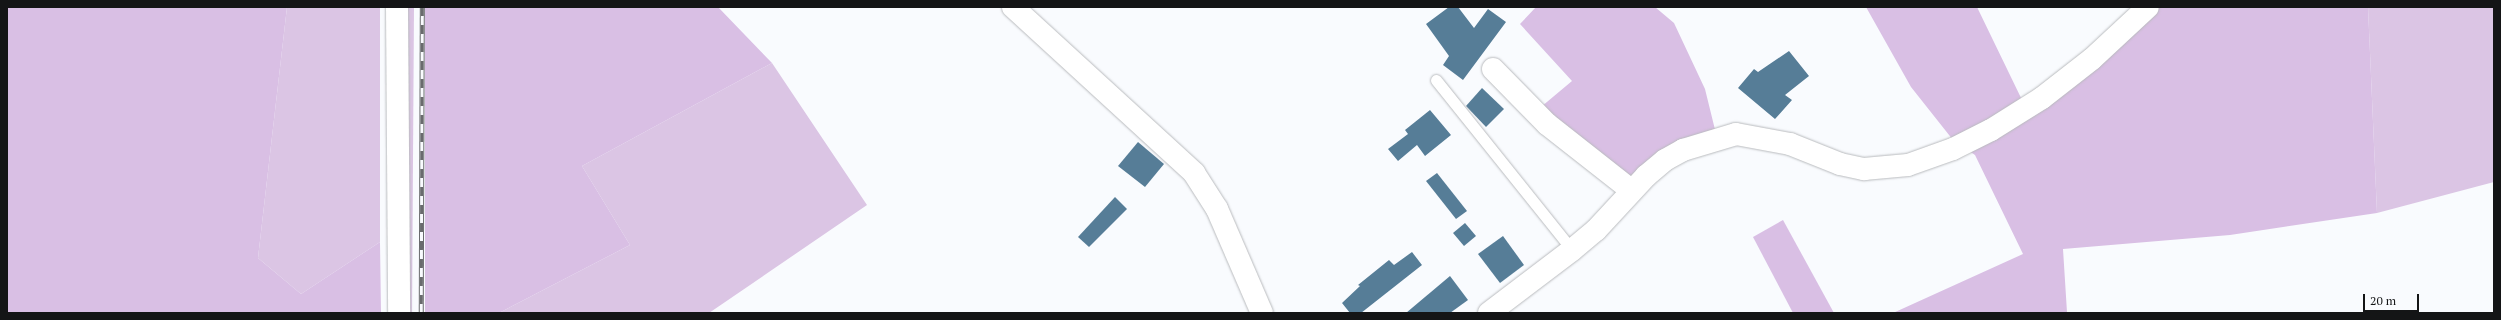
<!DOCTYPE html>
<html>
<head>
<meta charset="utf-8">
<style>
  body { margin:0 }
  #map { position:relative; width:2501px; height:320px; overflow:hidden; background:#f9fbfe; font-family:"PT Serif",serif }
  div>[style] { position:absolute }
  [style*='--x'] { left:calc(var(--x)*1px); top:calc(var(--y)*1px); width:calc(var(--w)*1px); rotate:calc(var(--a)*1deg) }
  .green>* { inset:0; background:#dbc5e4 }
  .forest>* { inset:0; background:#d9bfe4 }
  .building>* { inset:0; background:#567d97 }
  .roads { filter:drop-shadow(0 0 1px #b9bbbe) drop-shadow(0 0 1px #b9bbbe) }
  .lane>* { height:11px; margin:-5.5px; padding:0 5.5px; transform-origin:5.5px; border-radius:5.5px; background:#fff }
  .street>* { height:22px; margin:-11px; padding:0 11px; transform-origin:11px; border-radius:11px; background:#fff }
  .rail>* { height:4.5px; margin-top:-2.25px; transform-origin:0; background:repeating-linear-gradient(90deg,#f9fbfe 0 9px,#696b6d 0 18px); box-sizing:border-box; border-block:1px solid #696b6d }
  span { translate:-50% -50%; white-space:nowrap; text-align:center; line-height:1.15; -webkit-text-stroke:3.5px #f9fbfe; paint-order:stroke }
  .frame { position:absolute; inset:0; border:8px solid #141516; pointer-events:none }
  .scale { position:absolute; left:2363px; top:294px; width:56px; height:18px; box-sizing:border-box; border:2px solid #141516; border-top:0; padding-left:5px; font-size:12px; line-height:14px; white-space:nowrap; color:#141516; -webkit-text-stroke:3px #f9fbfe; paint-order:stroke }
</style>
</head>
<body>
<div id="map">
  <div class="green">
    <div style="clip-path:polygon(287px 7px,380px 7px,380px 242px,301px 294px,258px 258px)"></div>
    <div style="clip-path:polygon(396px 7px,414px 7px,412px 313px,397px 313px)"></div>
    <div style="clip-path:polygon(2368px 7px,2494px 7px,2494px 182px,2377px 213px)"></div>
    <div style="clip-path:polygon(772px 63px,867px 205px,709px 313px,499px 313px,630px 245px,582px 166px)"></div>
  </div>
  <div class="forest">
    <div style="clip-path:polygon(7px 7px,287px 7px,258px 258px,301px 294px,380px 242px,381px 313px,7px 313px)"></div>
    <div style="clip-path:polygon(425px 7px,718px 7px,772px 63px,582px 166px,630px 245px,499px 313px,425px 313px)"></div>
    <div style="clip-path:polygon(1536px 7px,1655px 7px,1674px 23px,1705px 89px,1720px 150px,1675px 161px,1632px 194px,1529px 117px,1572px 81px,1520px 24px)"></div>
    <div style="clip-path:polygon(1866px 7px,1977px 7px,2023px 102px,2050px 83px,2134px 7px,2368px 7px,2377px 213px,2230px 235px,2063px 249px,2067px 312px,1893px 313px,2023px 254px,1975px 155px,1953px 140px,1911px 87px)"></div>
    <div style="clip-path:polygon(1783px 220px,1834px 313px,1793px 313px,1753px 237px)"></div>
  </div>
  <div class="building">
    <div style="clip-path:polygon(1449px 7px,1458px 7px,1474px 28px,1488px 9px,1506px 22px,1463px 80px,1443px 65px,1449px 56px,1426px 24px)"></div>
    <div style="clip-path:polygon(1789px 51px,1809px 76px,1785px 95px,1792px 100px,1775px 119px,1738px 88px,1754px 69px,1758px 72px)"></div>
    <div style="clip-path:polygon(1482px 88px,1504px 109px,1486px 127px,1466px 106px)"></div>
    <div style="clip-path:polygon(1430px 110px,1451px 135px,1425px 156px,1417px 145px,1398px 161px,1388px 149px,1408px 134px,1405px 130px)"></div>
    <div style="clip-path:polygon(1138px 142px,1164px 164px,1145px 187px,1118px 166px)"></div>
    <div style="clip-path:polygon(1437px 173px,1467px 211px,1456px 219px,1426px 181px)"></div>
    <div style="clip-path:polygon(1115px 197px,1127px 209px,1089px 247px,1078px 237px)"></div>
    <div style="clip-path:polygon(1465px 223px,1476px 236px,1464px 246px,1453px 233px)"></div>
    <div style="clip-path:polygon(1503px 236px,1524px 265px,1500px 283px,1478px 254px)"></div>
    <div style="clip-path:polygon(1412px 252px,1422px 265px,1361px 313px,1350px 313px,1342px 303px,1360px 286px,1358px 285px,1389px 260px,1394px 265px)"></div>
    <div style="clip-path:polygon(1450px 276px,1468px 300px,1450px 313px,1406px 313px)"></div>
  </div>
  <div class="roads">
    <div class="lane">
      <div style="--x:1436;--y:80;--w:218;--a:51.3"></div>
    </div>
    <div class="street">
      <div style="--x:397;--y:7;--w:306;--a:89.6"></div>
      <div style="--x:1013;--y:7;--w:246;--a:42.5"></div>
      <div style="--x:1194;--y:173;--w:43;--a:57.4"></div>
      <div style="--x:1217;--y:209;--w:113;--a:66.6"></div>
      <div style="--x:1493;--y:69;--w:77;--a:45.5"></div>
      <div style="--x:1547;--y:124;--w:107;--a:38.2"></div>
      <div style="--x:1489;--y:313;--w:104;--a:-37.2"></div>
      <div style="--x:1572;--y:250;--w:31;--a:-40"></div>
      <div style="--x:1596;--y:230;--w:74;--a:-47.2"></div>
      <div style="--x:1646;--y:176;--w:25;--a:-40"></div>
      <div style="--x:1665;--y:160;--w:21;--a:-29"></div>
      <div style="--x:1683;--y:150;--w:55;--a:-16.8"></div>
      <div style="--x:1736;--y:134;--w:55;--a:10.5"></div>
      <div style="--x:1790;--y:144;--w:54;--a:21.8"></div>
      <div style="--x:1840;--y:164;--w:25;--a:12"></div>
      <div style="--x:1864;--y:169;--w:44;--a:-5.2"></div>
      <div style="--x:1908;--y:165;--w:48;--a:-19.6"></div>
      <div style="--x:1953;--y:149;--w:42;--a:-26.6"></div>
      <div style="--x:1991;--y:130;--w:60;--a:-32.1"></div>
      <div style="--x:2042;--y:98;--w:63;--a:-38"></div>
      <div style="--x:2092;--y:59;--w:76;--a:-42.9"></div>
    </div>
  </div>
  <div class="rail">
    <div style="--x:421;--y:313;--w:306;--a:-89.8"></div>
  </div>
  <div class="frame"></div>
  <div class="scale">20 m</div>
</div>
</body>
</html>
